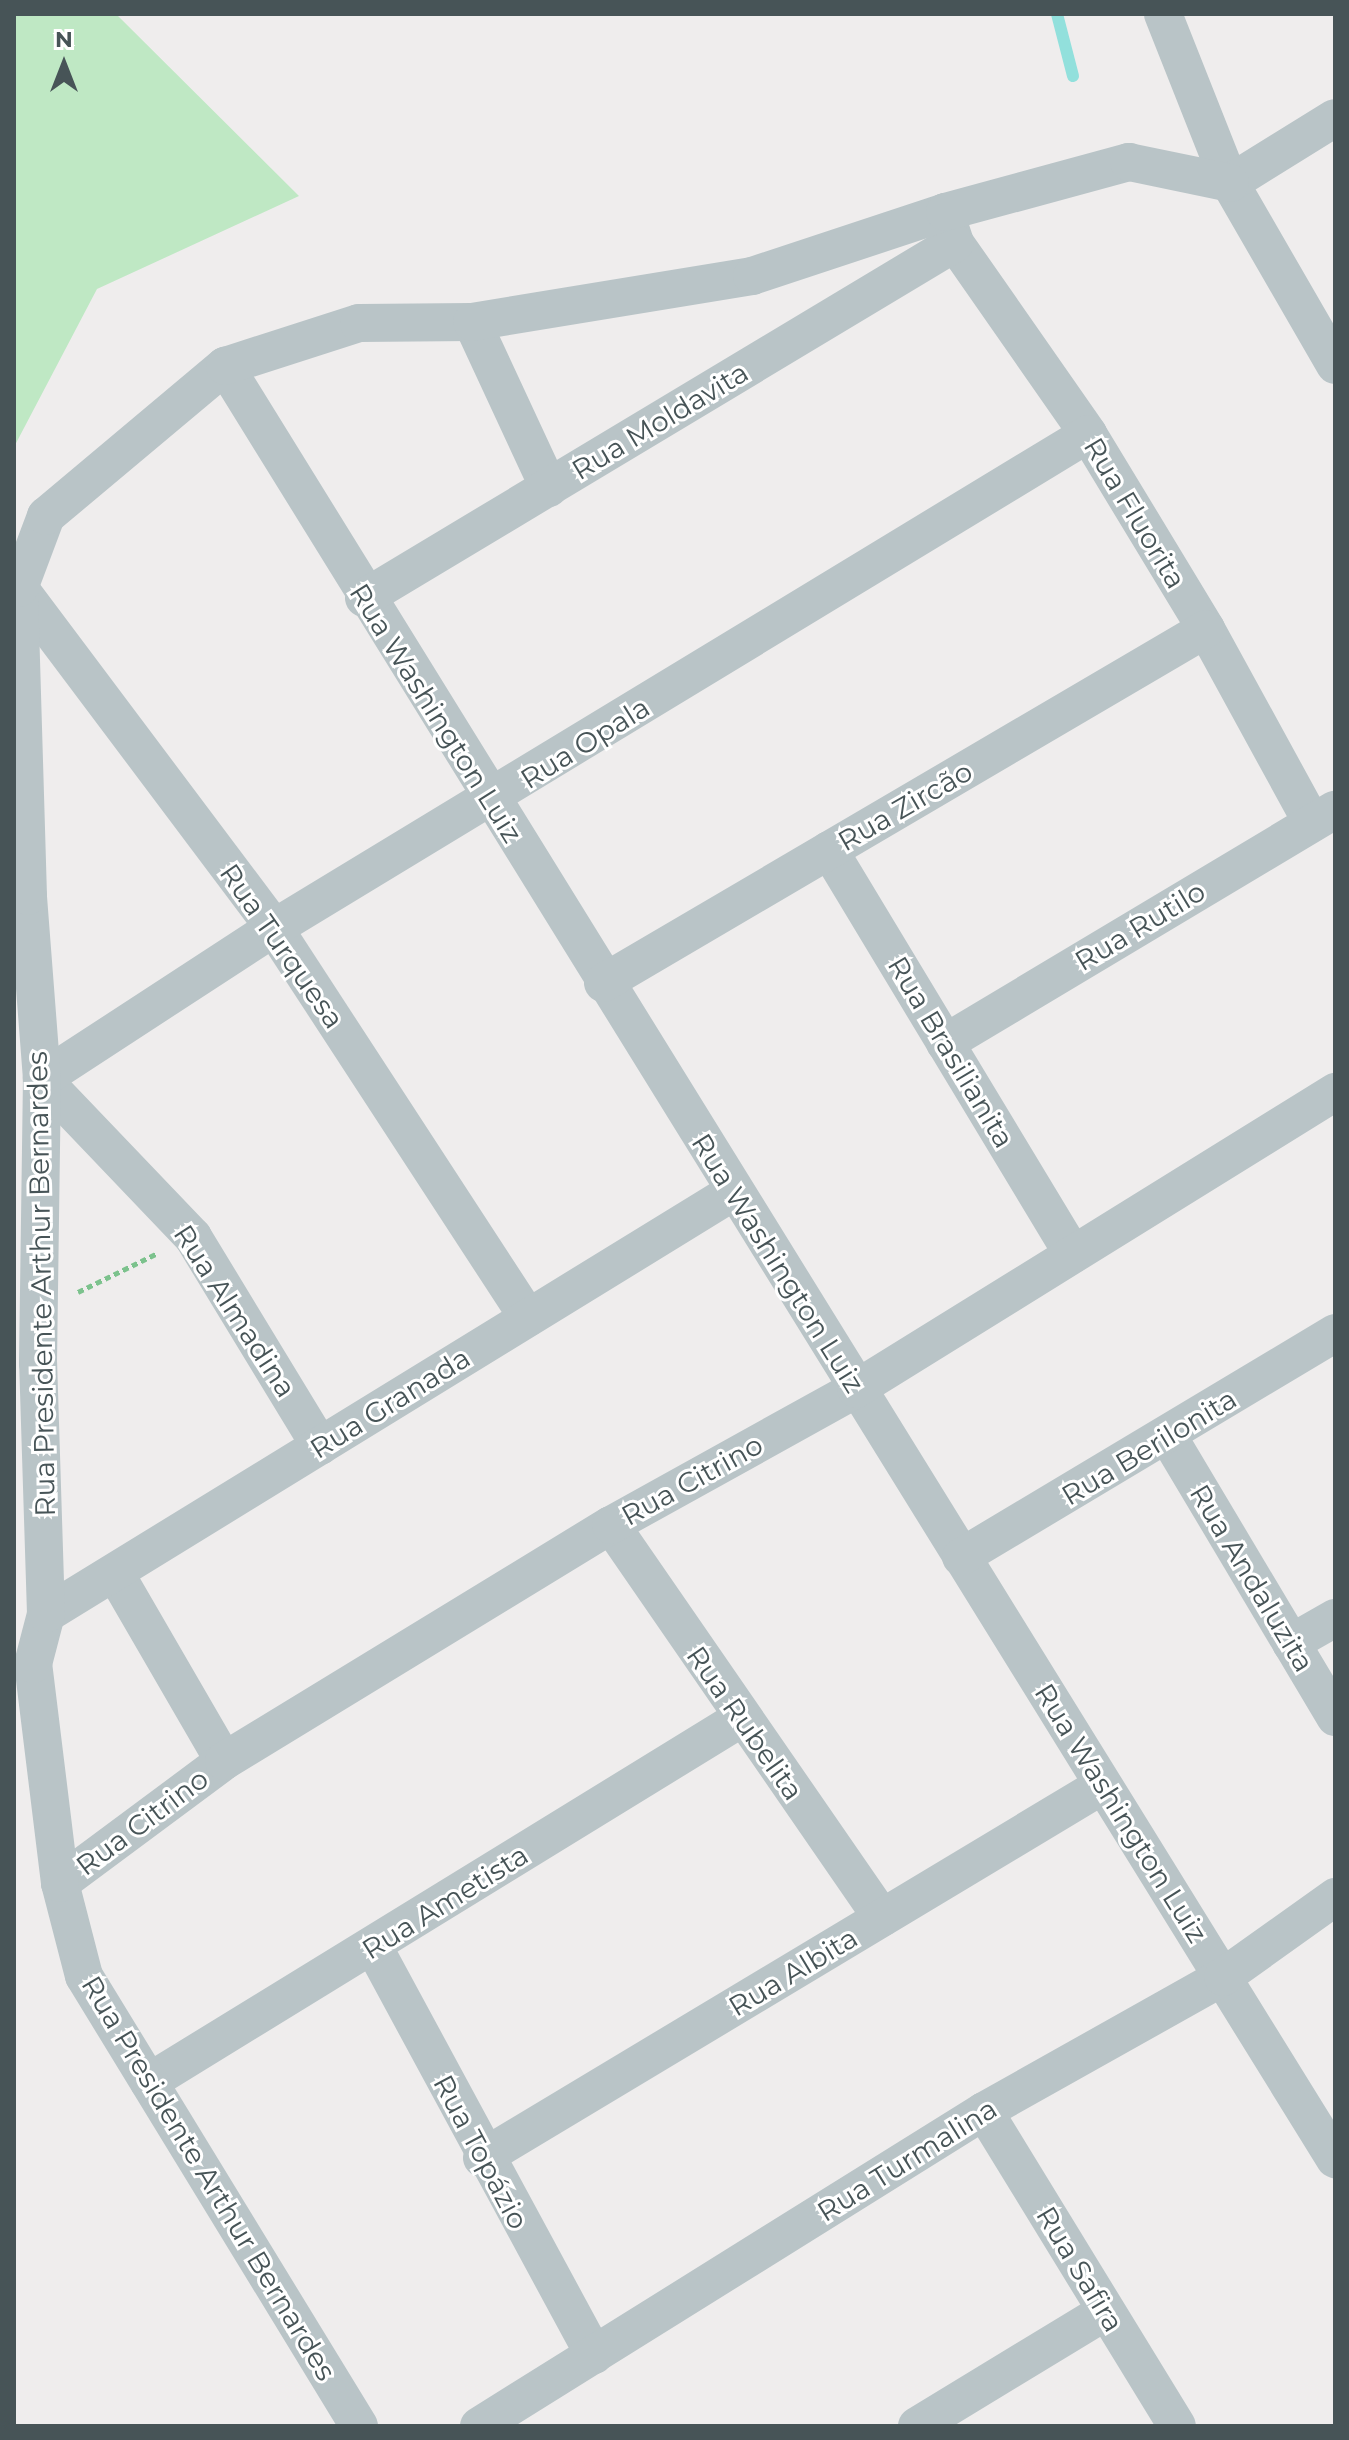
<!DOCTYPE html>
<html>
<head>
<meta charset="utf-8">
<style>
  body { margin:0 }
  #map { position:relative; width:1349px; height:2440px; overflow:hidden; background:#efeded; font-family:Montserrat,sans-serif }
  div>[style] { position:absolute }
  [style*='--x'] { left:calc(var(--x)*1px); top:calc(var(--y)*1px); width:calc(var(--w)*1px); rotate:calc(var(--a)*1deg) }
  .green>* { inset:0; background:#bfe8c4 }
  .stream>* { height:12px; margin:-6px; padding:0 6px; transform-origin:6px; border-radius:6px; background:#92e0dc }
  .path>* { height:5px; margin-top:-2.5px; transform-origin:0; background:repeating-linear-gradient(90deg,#7cc28d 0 6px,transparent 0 10px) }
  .minor>* { height:38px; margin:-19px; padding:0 19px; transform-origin:19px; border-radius:19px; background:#b9c4c7 }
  span { translate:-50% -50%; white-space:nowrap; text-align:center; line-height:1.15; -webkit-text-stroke:6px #fff; paint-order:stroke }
  .street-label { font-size:28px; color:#475457 }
  .frame { position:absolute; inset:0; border:16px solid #475457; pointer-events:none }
  .north { position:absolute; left:24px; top:24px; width:80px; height:80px; -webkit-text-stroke:6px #fff; paint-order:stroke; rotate:0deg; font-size:22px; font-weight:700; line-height:32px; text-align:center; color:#475457 }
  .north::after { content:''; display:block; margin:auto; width:28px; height:36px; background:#475457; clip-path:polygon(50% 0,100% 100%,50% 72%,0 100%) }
</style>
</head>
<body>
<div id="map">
  <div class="green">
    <div style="clip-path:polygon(14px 14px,116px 14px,299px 196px,97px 289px,14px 447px)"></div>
  </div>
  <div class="stream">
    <div style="--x:1057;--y:14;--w:64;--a:75.5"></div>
  </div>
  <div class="path">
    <div style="--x:78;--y:1292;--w:87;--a:-26"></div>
  </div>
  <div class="minor">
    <div style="--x:1163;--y:14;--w:182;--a:68.4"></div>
    <div style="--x:1230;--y:183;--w:210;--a:60"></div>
    <div style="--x:1230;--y:183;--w:123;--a:-31.8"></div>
    <div style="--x:945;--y:212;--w:33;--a:72"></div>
    <div style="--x:955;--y:243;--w:233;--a:55.1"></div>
    <div style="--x:1088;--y:434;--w:228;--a:58.8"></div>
    <div style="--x:1206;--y:629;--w:221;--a:61.3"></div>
    <div style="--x:472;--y:322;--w:183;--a:65.1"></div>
    <div style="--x:225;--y:366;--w:2109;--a:58.24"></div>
    <div style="--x:19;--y:588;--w:425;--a:53.1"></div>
    <div style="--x:274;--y:928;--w:465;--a:56.9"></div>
    <div style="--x:364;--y:598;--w:689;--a:-30.99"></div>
    <div style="--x:829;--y:850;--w:472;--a:58.9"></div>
    <div style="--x:603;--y:983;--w:699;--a:-30.42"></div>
    <div style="--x:945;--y:1043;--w:454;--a:-30.9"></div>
    <div style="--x:1169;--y:1438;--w:325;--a:59.2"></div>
    <div style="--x:320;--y:1446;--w:245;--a:-121.3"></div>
    <div style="--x:193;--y:1237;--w:219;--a:-133.7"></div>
    <div style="--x:42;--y:1079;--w:277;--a:-33.1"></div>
    <div style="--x:274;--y:928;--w:952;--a:-31.25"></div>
    <div style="--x:611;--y:1525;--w:477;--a:55.4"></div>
    <div style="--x:961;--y:1557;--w:436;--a:-30.9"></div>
    <div style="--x:115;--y:1573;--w:217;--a:59.9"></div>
    <div style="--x:46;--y:1614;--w:806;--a:-31.56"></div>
    <div style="--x:1291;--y:1643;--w:51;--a:-29.6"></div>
    <div style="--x:60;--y:1883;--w:204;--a:-36.6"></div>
    <div style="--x:224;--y:1761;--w:453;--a:-31.4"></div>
    <div style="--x:611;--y:1525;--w:280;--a:-29"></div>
    <div style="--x:856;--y:1389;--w:564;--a:-31.8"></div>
    <div style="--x:373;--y:1946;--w:465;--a:61.6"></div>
    <div style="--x:149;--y:2082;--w:694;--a:-31.56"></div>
    <div style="--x:984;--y:2111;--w:369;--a:58.5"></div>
    <div style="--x:482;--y:2158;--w:724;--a:-30.99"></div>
    <div style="--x:359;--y:2426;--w:527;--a:-121.43"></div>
    <div style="--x:84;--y:1976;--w:96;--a:-104.5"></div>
    <div style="--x:60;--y:1883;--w:221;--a:-97"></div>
    <div style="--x:33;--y:1664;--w:52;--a:-75.4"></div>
    <div style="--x:46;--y:1614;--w:251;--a:-91.8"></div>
    <div style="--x:38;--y:1363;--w:284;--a:-89.2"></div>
    <div style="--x:42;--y:1079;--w:184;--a:-94.4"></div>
    <div style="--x:28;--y:896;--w:308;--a:-91.7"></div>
    <div style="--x:19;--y:588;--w:77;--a:-69.4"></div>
    <div style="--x:46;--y:516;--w:234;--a:-40"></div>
    <div style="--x:225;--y:366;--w:141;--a:-17.8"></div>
    <div style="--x:359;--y:323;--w:113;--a:-0.5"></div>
    <div style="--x:472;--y:322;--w:284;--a:-9.3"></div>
    <div style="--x:752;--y:276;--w:203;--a:-18.3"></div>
    <div style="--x:945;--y:212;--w:191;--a:-15.2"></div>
    <div style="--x:1129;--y:162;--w:103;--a:11.7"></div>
    <div style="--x:479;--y:2426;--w:595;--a:-31.95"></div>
    <div style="--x:984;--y:2111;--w:274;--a:-29.3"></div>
    <div style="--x:1223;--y:1977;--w:138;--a:-35.5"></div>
    <div style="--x:917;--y:2426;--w:221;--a:-31.3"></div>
  </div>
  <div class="street-label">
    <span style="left:660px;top:421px;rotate:-31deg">Rua Moldavita</span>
    <span style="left:1135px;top:513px;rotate:59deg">Rua Fluorita</span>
    <span style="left:436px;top:713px;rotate:58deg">Rua Washington Luiz</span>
    <span style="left:585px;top:743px;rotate:-32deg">Rua Opala</span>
    <span style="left:905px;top:806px;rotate:-30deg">Rua Zircão</span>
    <span style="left:1140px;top:926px;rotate:-31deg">Rua Rutilo</span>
    <span style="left:282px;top:946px;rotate:55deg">Rua Turquesa</span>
    <span style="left:951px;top:1052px;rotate:59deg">Rua Brasilianita</span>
    <span style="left:778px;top:1263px;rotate:58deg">Rua Washington Luiz</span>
    <span style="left:41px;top:1284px;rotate:-91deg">Rua Presidente Arthur Bernardes</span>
    <span style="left:235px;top:1311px;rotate:57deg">Rua Almadina</span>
    <span style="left:390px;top:1403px;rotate:-32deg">Rua Granada</span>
    <span style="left:1149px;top:1447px;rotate:-31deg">Rua Berilonita</span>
    <span style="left:692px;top:1480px;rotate:-29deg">Rua Citrino</span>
    <span style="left:1252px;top:1578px;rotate:59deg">Rua Andaluzita</span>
    <span style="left:745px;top:1723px;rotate:55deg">Rua Rubelita</span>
    <span style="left:1121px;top:1813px;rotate:58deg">Rua Washington Luiz</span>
    <span style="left:142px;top:1822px;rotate:-37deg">Rua Citrino</span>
    <span style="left:445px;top:1902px;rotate:-32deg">Rua Ametista</span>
    <span style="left:793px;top:1972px;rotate:-31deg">Rua Albita</span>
    <span style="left:481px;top:2152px;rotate:62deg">Rua Topázio</span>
    <span style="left:907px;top:2160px;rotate:-32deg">Rua Turmalina</span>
    <span style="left:209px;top:2178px;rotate:59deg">Rua Presidente Arthur Bernardes</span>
    <span style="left:1080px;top:2269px;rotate:59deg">Rua Safira</span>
  </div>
  <div class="frame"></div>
  <div class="north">N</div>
</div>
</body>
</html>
